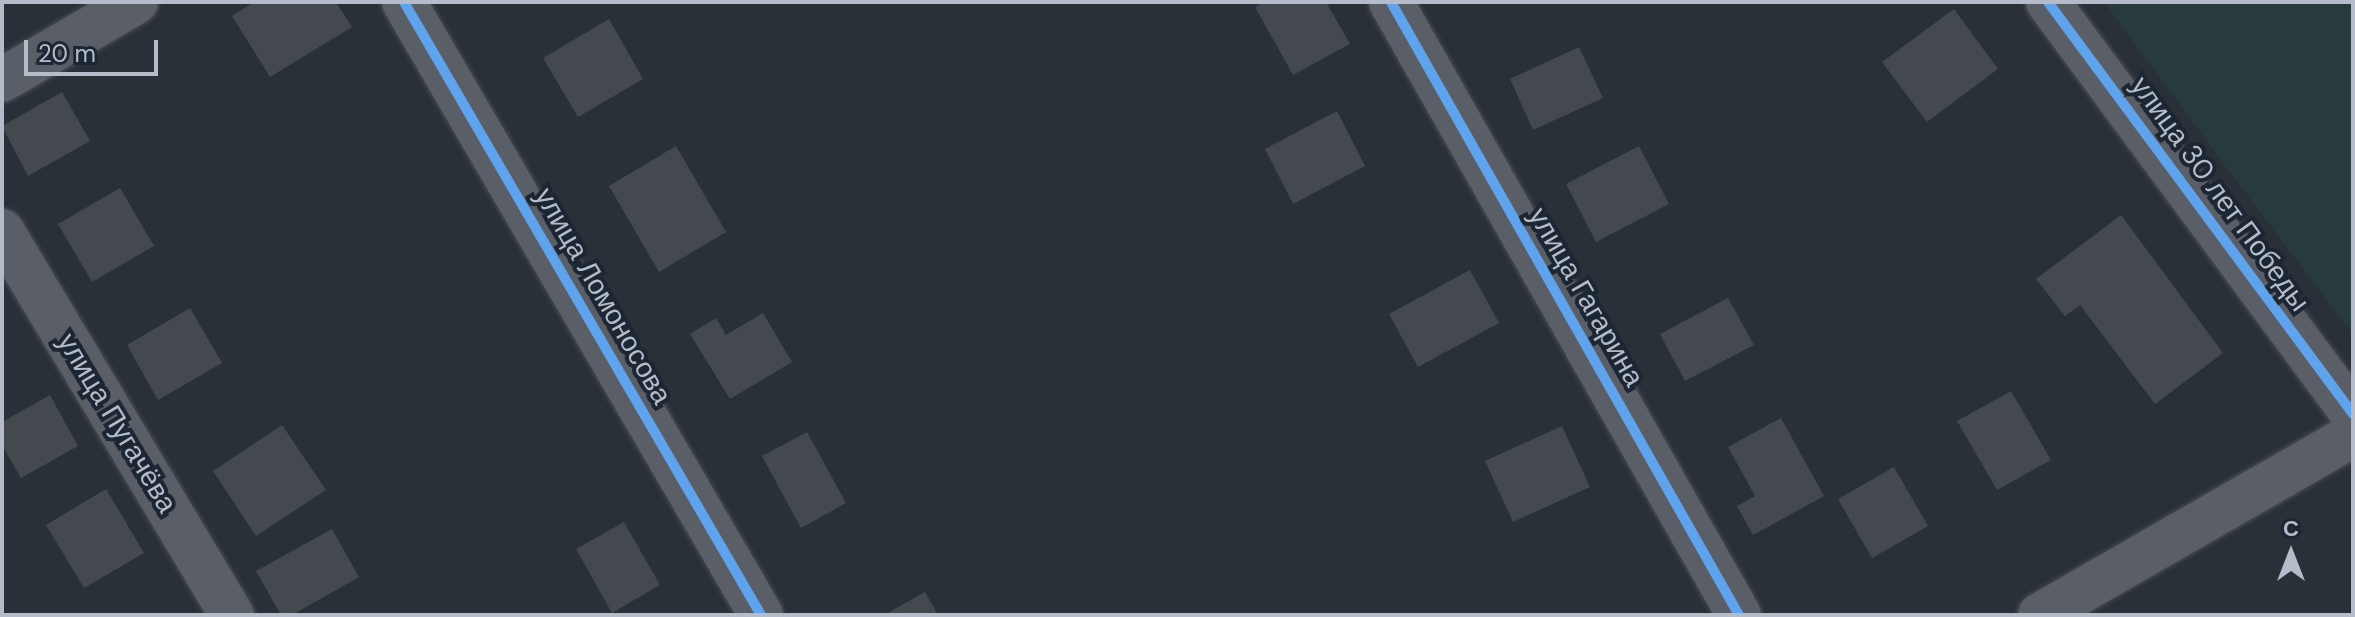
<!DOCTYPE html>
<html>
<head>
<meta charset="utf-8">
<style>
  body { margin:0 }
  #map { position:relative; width:2355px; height:617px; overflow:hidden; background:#2a3038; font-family:"DM Sans",sans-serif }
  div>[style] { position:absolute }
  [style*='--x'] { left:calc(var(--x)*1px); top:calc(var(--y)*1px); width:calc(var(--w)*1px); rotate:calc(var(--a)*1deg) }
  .green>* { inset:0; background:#273a3e }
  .building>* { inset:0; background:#444950 }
  .roads { filter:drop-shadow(0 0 2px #484c53) drop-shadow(0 0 2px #484c53) }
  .minor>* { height:44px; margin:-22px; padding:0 22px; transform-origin:22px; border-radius:22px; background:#5a5e66 }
  .cycleway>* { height:10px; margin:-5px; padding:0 5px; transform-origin:5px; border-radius:5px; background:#60a3ed }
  span { translate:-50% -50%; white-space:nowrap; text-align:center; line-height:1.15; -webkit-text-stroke:8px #1d2633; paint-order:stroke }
  .street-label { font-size:28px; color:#b4bcc9 }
  .frame { position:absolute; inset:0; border:4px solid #b4bcc9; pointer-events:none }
  .north { position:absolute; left:2251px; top:513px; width:80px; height:80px; -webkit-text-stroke:6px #1d2633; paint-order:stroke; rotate:0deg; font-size:22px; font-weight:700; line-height:32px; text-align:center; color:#b4bcc9 }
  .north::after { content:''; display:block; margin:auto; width:28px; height:36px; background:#b4bcc9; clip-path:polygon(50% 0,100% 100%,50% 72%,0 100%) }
  .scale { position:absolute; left:24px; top:40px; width:134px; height:36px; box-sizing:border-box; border:4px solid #b4bcc9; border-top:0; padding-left:10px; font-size:24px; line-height:28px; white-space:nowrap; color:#b4bcc9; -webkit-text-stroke:6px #1d2633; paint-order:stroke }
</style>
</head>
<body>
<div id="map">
  <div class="green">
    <div style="clip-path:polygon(2104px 2px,2353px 2px,2353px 335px,2229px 171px)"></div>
  </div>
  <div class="building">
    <div style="clip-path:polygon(254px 2px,336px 2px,352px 27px,270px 77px,232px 16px)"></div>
    <div style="clip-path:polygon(1264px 2px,1326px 2px,1350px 44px,1293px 75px,1255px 7px)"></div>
    <div style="clip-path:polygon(1954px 9px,1998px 69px,1927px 122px,1882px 62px)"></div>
    <div style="clip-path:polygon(609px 19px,643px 79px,578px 117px,543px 58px)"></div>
    <div style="clip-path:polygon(1579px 47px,1603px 98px,1533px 130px,1510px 79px)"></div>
    <div style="clip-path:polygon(62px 92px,90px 141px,28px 176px,2px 126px)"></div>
    <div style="clip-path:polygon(1337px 111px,1365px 166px,1293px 204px,1265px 149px)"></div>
    <div style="clip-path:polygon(676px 146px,726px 232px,659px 272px,609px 186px)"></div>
    <div style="clip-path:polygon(1639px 146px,1669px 204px,1596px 242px,1566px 184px)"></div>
    <div style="clip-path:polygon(120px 188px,154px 246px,92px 282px,58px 224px)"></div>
    <div style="clip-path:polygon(2121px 215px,2223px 353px,2155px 404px,2080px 305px,2065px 316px,2036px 279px)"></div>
    <div style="clip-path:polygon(1470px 270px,1499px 323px,1418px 367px,1389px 314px)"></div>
    <div style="clip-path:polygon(1728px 298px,1754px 345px,1685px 381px,1660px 334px)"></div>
    <div style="clip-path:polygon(190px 308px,222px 363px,158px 400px,127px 345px)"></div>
    <div style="clip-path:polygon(763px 313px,792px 362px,730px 399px,690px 334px,716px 318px,726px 335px)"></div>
    <div style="clip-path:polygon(2011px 391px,2051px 460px,1997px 490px,1957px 421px)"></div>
    <div style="clip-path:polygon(50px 395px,78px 446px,21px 478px,2px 445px,2px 422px)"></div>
    <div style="clip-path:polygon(1781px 418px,1824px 496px,1753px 535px,1737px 506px,1755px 496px,1728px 447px)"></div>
    <div style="clip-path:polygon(282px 425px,326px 490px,256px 536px,213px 471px)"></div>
    <div style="clip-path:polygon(1562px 426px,1590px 487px,1513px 522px,1485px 461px)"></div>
    <div style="clip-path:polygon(807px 432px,846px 503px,801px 528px,762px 456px)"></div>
    <div style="clip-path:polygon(1894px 467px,1928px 526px,1872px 558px,1838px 499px)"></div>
    <div style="clip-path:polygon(106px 489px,144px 553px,84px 588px,46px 525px)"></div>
    <div style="clip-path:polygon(624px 522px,660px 585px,612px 613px,576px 549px)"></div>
    <div style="clip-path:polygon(332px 529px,359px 577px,292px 615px,281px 615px,256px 571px)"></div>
    <div style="clip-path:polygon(925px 592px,938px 615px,884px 615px)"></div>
  </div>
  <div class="roads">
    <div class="minor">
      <div style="--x:404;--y:2;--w:709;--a:59.78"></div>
      <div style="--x:1391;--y:2;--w:705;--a:60.42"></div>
      <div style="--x:2048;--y:2;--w:513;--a:53.49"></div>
      <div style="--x:2;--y:80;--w:155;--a:-30.2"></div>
      <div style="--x:2;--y:231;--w:448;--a:59.1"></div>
      <div style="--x:2040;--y:615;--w:361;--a:-29.9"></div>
    </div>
  </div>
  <div class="cycleway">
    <div style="--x:404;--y:2;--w:709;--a:59.78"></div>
    <div style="--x:1391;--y:2;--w:705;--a:60.42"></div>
    <div style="--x:2048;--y:2;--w:513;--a:53.49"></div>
  </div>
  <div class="street-label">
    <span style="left:2220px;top:194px;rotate:54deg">улица 30 лет Победы</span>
    <span style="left:603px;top:296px;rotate:60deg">улица Ломоносова</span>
    <span style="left:1586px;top:297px;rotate:60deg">улица Гагарина</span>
    <span style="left:117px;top:423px;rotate:59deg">улица Пугачёва</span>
  </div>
  <div class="frame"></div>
  <div class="north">С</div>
  <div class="scale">20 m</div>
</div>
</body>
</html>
